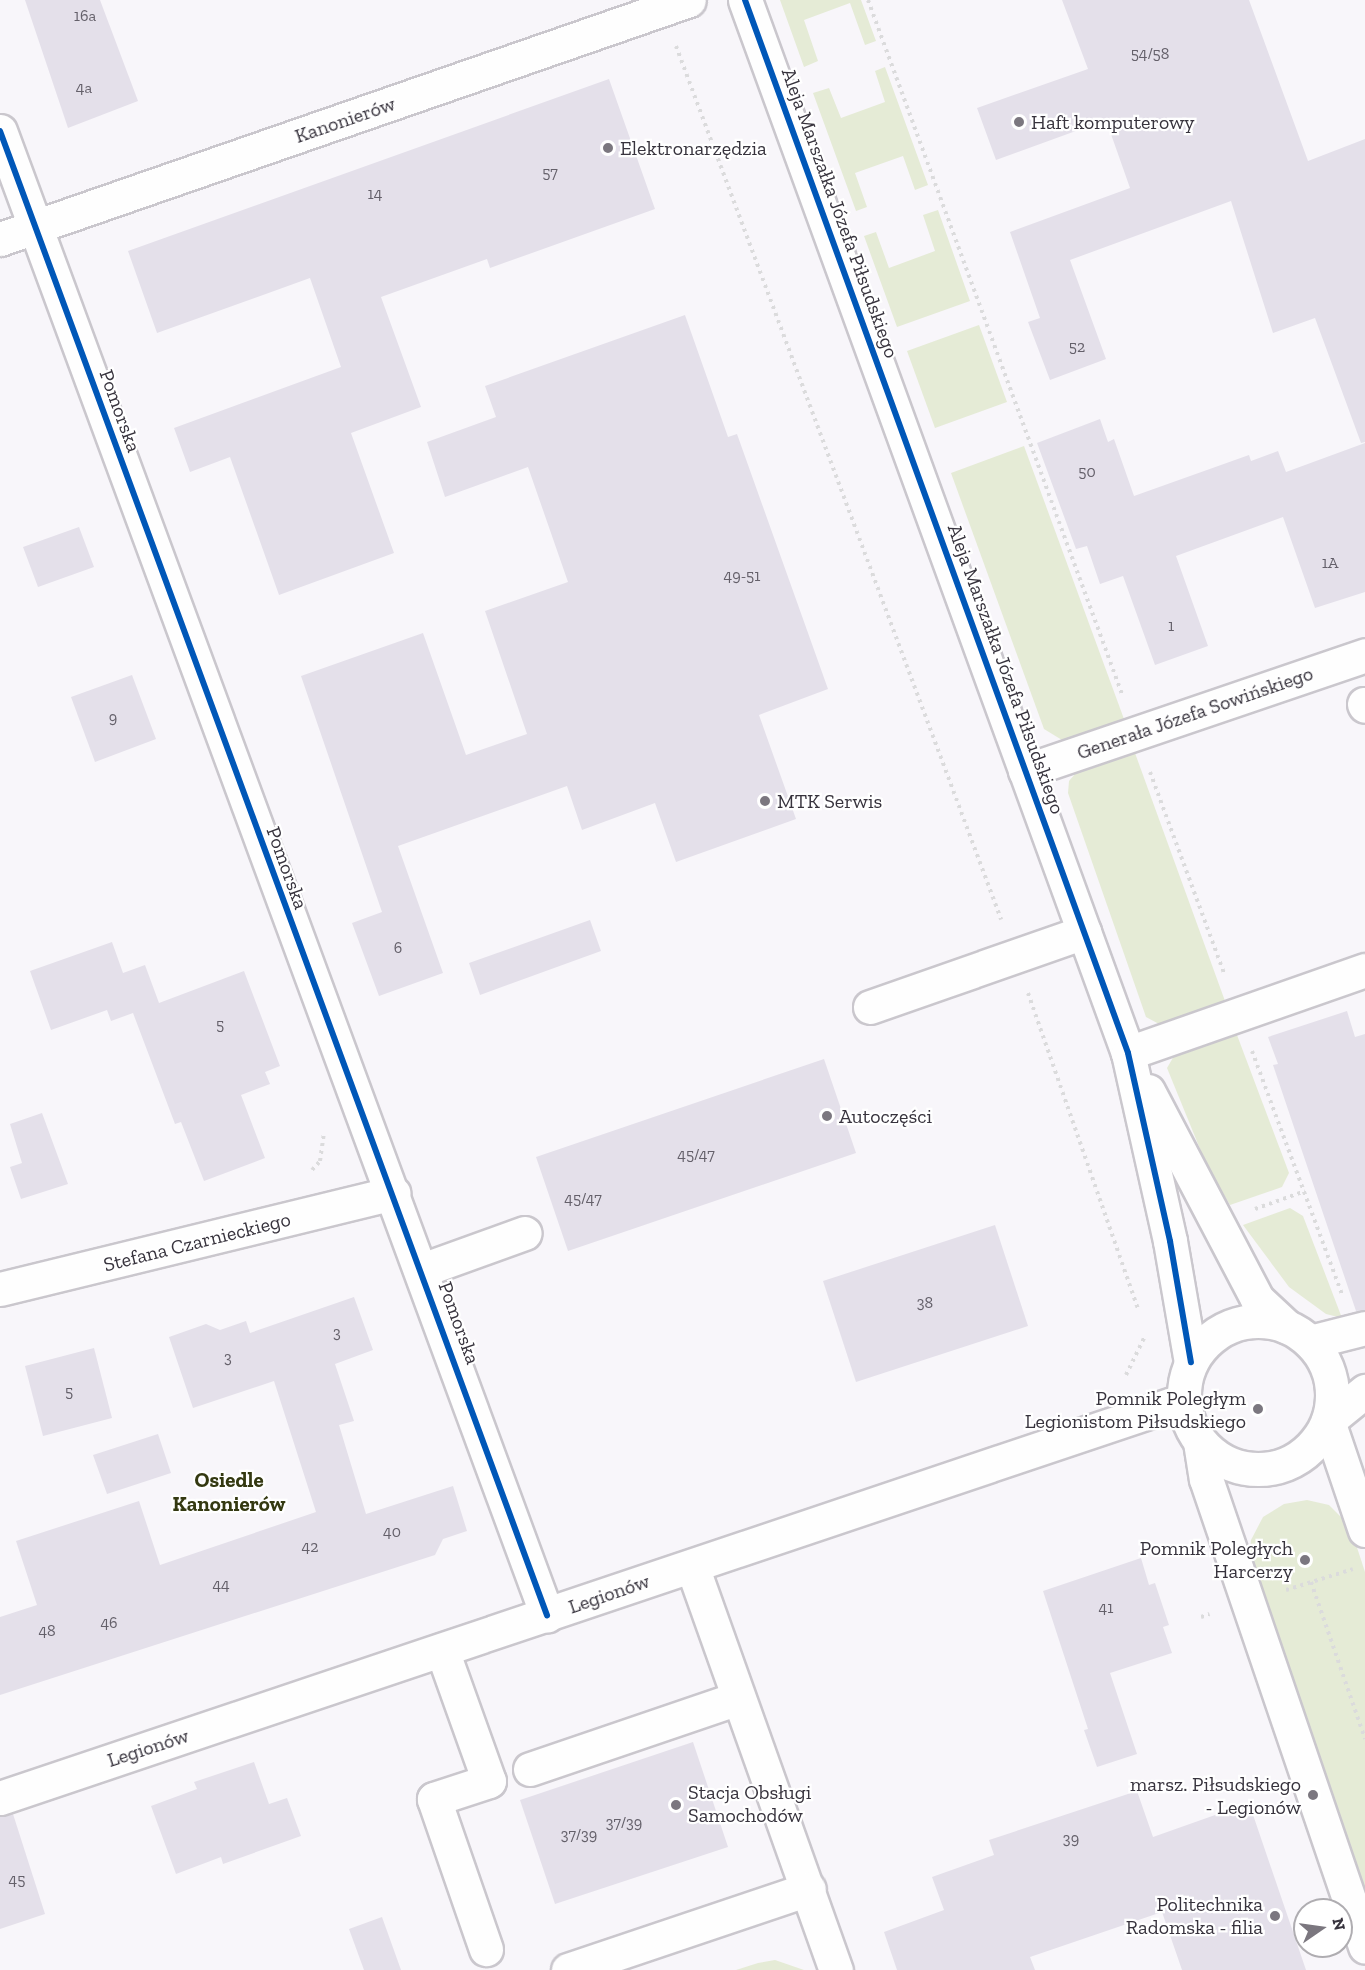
<!DOCTYPE html>
<html>
<head>
<meta charset="utf-8">
<style>
	body { margin:0 }
	#map { position:relative; width:1365px; height:1970px; overflow:hidden; background:#f8f6fa; font-family:"Zilla Slab",serif }
	div>[style] { position:absolute }
	.green>* { inset:0; background:#e5ebd6 }
	.building>* { inset:0; background:#e4e0ea }
	.path>* { height:4px; margin-top:-2px; transform-origin:0; background:repeating-linear-gradient(90deg,#dbdbdc 0 3px,transparent 0 7.5px) }
	.roads { filter:drop-shadow(2px 0 #cac7cd) drop-shadow(-2px 0 #cac7cd) drop-shadow(0 2px #cac7cd) drop-shadow(0 -2px #cac7cd) }
	.minor>* { height:33px; margin:-16.5px; padding:0 16.5px; transform-origin:16.5px; border-radius:16.5px; background:#fefefe }
	.minor>.ring { margin:-16.5px; padding:0; box-sizing:content-box; background:none; border:33px solid #fefefe; border-radius:50% }
	.cycleway>* { height:6px; margin:-3px; padding:0 3px; transform-origin:3px; border-radius:3px; background:#0057b8 }
	.dots>* { width:16px; height:16px; translate:-50% -50%; box-sizing:border-box; border:3px solid #fff; border-radius:50% }
	span { translate:-50% -50%; white-space:nowrap; text-align:center; line-height:1.15; -webkit-text-stroke:4.5px #fff; paint-order:stroke }
	.number-label { font-size:16px; color:#64606a }
	.number-label span { -webkit-text-stroke-width:0 }
	.street-label { font-size:20px; color:#37333d }
	.poi-label { font-size:20px; color:#37333d }
	.left { translate:0 -50%; text-align:left }
	.right { translate:-100% -50%; text-align:right }
	.neighbourhood-label { font-size:21px; color:#343911; font-weight:700 }
	.north { position:absolute; left:1293px; top:1898px; width:60px; height:60px; box-sizing:border-box; background:#fff; border:2px solid #afadb1; border-radius:50%; rotate:77deg; font-size:16px; font-weight:700; line-height:24px; text-align:center; color:#37333d }
	.north::after { content:''; display:block; margin:auto; width:21px; height:27px; background:#7b777f; clip-path:polygon(50% 0,100% 100%,50% 72%,0 100%) }
</style>
</head>
<body>
<div id="map">
	<div class="green">
		<i style="clip-path:polygon(780px 0,861px 0,876px 41px,865px 45px,850px 3px,804px 20px,818px 61px,804px 67px)"></i>
		<i style="clip-path:polygon(885px 67px,928px 185px,915px 190px,903px 156px,855px 173px,867px 207px,856px 211px,813px 93px,829px 88px,841px 118px,885px 102px,875px 71px)"></i>
		<i style="clip-path:polygon(938px 210px,970px 301px,897px 327px,864px 236px,876px 232px,889px 268px,935px 251px,923px 215px)"></i>
		<i style="clip-path:polygon(979px 325px,1007px 402px,935px 428px,907px 351px)"></i>
		<i style="clip-path:polygon(1024px 446px,1124px 719px,1062px 740px,1044px 729px,951px 473px)"></i>
		<i style="clip-path:polygon(1135px 753px,1225px 1001px,1159px 1024px,1146px 1017px,1068px 793px,1069px 781px,1075px 774px)"></i>
		<i style="clip-path:polygon(1237px 1035px,1289px 1173px,1282px 1187px,1230px 1205px,1207px 1166px,1167px 1068px,1174px 1056px)"></i>
		<i style="clip-path:polygon(1290px 1208px,1303px 1216px,1342px 1318px,1326px 1314px,1289px 1287px,1243px 1225px)"></i>
		<i style="clip-path:polygon(1307px 1500px,1329px 1505px,1350px 1526px,1365px 1572px,1365px 1907px,1248px 1567px,1251px 1540px,1263px 1517px,1284px 1504px)"></i>
		<i style="clip-path:polygon(775px 1960px,804px 1970px,736px 1970px,758px 1963px)"></i>
	</div>
	<div class="building">
		<i style="clip-path:polygon(25px 0,100px 0,138px 101px,68px 128px)"></i>
		<i style="clip-path:polygon(1062px 0,1249px 0,1308px 161px,1365px 139px,1365px 442px,1361px 443px,1315px 318px,1273px 333px,1231px 201px,1070px 260px,1106px 359px,1050px 380px,1028px 322px,1040px 318px,1010px 232px,1130px 188px,1106px 120px,996px 160px,977px 108px,1088px 69px)"></i>
		<i style="clip-path:polygon(609px 79px,655px 209px,490px 268px,487px 259px,381px 297px,421px 407px,351px 433px,394px 553px,279px 595px,230px 457px,190px 472px,174px 428px,341px 367px,310px 278px,157px 333px,128px 251px)"></i>
		<i style="clip-path:polygon(685px 315px,728px 437px,737px 434px,828px 689px,759px 715px,796px 819px,676px 862px,655px 803px,582px 830px,567px 786px,398px 846px,443px 973px,379px 996px,352px 923px,382px 912px,301px 676px,423px 633px,466px 755px,527px 734px,485px 611px,568px 582px,528px 467px,445px 497px,427px 442px,496px 417px,485px 386px)"></i>
		<i style="clip-path:polygon(1100px 419px,1108px 442px,1114px 439px,1134px 496px,1249px 455px,1251px 461px,1278px 451px,1286px 472px,1365px 443px,1365px 592px,1315px 608px,1283px 517px,1176px 556px,1208px 646px,1155px 665px,1123px 576px,1100px 584px,1087px 546px,1076px 549px,1037px 443px)"></i>
		<i style="clip-path:polygon(79px 527px,94px 567px,38px 587px,23px 547px)"></i>
		<i style="clip-path:polygon(132px 675px,156px 739px,95px 762px,71px 697px)"></i>
		<i style="clip-path:polygon(590px 920px,601px 951px,480px 995px,469px 963px)"></i>
		<i style="clip-path:polygon(112px 942px,123px 973px,145px 965px,159px 1003px,244px 971px,280px 1066px,265px 1072px,270px 1084px,241px 1095px,265px 1158px,204px 1181px,181px 1122px,175px 1124px,133px 1013px,111px 1021px,107px 1010px,51px 1030px,30px 971px)"></i>
		<i style="clip-path:polygon(1347px 1011px,1355px 1037px,1365px 1034px,1365px 1310px,1356px 1311px,1273px 1065px,1278px 1064px,1268px 1037px)"></i>
		<i style="clip-path:polygon(824px 1059px,856px 1153px,568px 1251px,536px 1157px)"></i>
		<i style="clip-path:polygon(42px 1113px,68px 1184px,21px 1199px,10px 1167px,22px 1163px,10px 1124px)"></i>
		<i style="clip-path:polygon(995px 1225px,1028px 1326px,856px 1382px,823px 1281px)"></i>
		<i style="clip-path:polygon(354px 1297px,373px 1350px,335px 1364px,354px 1421px,339px 1425px,366px 1514px,453px 1486px,467px 1531px,443px 1539px,435px 1555px,0 1695px,0 1617px,37px 1605px,16px 1541px,139px 1501px,160px 1565px,316px 1512px,274px 1381px,193px 1408px,169px 1337px,206px 1324px,220px 1330px,246px 1321px,250px 1333px)"></i>
		<i style="clip-path:polygon(94px 1348px,112px 1418px,43px 1436px,25px 1366px)"></i>
		<i style="clip-path:polygon(158px 1434px,171px 1473px,107px 1494px,93px 1455px)"></i>
		<i style="clip-path:polygon(1141px 1558px,1149px 1585px,1155px 1583px,1169px 1625px,1163px 1627px,1172px 1653px,1110px 1673px,1137px 1754px,1097px 1767px,1084px 1730px,1088px 1729px,1043px 1591px)"></i>
		<i style="clip-path:polygon(693px 1742px,728px 1847px,555px 1904px,520px 1800px)"></i>
		<i style="clip-path:polygon(254px 1762px,269px 1804px,287px 1798px,301px 1836px,223px 1864px,221px 1857px,176px 1874px,151px 1806px,197px 1789px,194px 1782px)"></i>
		<i style="clip-path:polygon(1137px 1791px,1153px 1837px,1249px 1803px,1306px 1970px,1182px 1970px,1162px 1912px,1030px 1957px,1035px 1970px,897px 1970px,884px 1932px,944px 1910px,932px 1877px,994px 1855px,989px 1840px)"></i>
		<i style="clip-path:polygon(13px 1814px,45px 1914px,0 1929px,0 1816px)"></i>
		<i style="clip-path:polygon(382px 1917px,401px 1970px,364px 1970px,349px 1929px)"></i>
	</div>
	<div class="path">
		<i style="left:868px;top:0;width:742px;rotate:69.9deg"></i>
		<i style="left:676px;top:46px;width:932px;rotate:69.58deg"></i>
		<i style="left:1150px;top:772px;width:217px;rotate:69.8deg"></i>
		<i style="left:1028px;top:993px;width:335px;rotate:70.8deg"></i>
		<i style="left:1252px;top:1051px;width:259px;rotate:69.7deg"></i>
		<i style="left:312px;top:1170px;width:12px;rotate:-48deg"></i>
		<i style="left:320px;top:1161px;width:28px;rotate:-82deg"></i>
		<i style="left:1255px;top:1209px;width:53px;rotate:-19.8deg"></i>
		<i style="left:1126px;top:1375px;width:43px;rotate:-64deg"></i>
		<i style="left:1311px;top:1582px;width:166px;rotate:71deg"></i>
		<i style="left:1286px;top:1590px;width:70px;rotate:-17.4deg"></i>
		<i style="left:1201px;top:1617px;width:9px;rotate:-18deg"></i>
	</div>
	<div class="roads">
		<div class="minor">
			<i style="left:745px;top:0;width:1120px;rotate:70.01deg"></i>
			<i style="left:1128px;top:1053px;width:193px;rotate:77.4deg"></i>
			<i style="left:1170px;top:1241px;width:123px;rotate:80.2deg"></i>
			<i style="left:0;top:131px;width:1582px;rotate:69.77deg"></i>
			<i style="left:0;top:239px;width:729px;rotate:-19.13deg"></i>
			<i style="left:1364px;top:704px;width:2px;rotate:63deg"></i>
			<i style="left:1025px;top:771px;width:359px;rotate:-18.8deg"></i>
			<i style="left:870px;top:1007px;width:227px;rotate:-19.3deg"></i>
			<i style="left:1128px;top:1053px;width:251px;rotate:-19.3deg"></i>
			<i style="left:1148px;top:1091px;width:235px;rotate:62.3deg"></i>
			<i style="left:1257px;top:1299px;width:40px;rotate:43deg"></i>
			<i style="left:422px;top:1270px;width:109px;rotate:-19.8deg"></i>
			<i style="left:0;top:1289px;width:405px;rotate:-13.7deg"></i>
			<i class="ring" style="left:1184px;top:1321px;width:115px;height:115px"></i>
			<i style="left:1310px;top:1342px;width:57px;rotate:-14.3deg"></i>
			<i style="left:1328px;top:1421px;width:115px;rotate:71.3deg"></i>
			<i style="left:1328px;top:1421px;width:48px;rotate:-39deg"></i>
			<i style="left:1200px;top:1442px;width:37px;rotate:81deg"></i>
			<i style="left:1206px;top:1479px;width:494px;rotate:71.2deg"></i>
			<i style="left:692px;top:1566px;width:429px;rotate:70.4deg"></i>
			<i style="left:442px;top:1650px;width:139px;rotate:70.3deg"></i>
			<i style="left:489px;top:1781px;width:58px;rotate:161.9deg"></i>
			<i style="left:434px;top:1799px;width:159px;rotate:70.9deg"></i>
			<i style="left:530px;top:1769px;width:220px;rotate:-18.8deg"></i>
			<i style="left:0;top:1798px;width:1249px;rotate:-18.58deg"></i>
			<i style="left:568px;top:1970px;width:254px;rotate:-18.6deg"></i>
		</div>
	</div>
	<div class="cycleway">
		<i style="left:745px;top:0;width:1120px;rotate:70.01deg"></i>
		<i style="left:1128px;top:1053px;width:193px;rotate:77.4deg"></i>
		<i style="left:1170px;top:1241px;width:123px;rotate:80.2deg"></i>
		<i style="left:0;top:131px;width:1582px;rotate:69.77deg"></i>
	</div>
	<div class="dots">
		<i style="left:1019px;top:122px;background:#7b777f"></i>
		<i style="left:608px;top:148px;background:#7b777f"></i>
		<i style="left:765px;top:801px;background:#7b777f"></i>
		<i style="left:827px;top:1116px;background:#7b777f"></i>
		<i style="left:1258px;top:1409px;background:#7b777f"></i>
		<i style="left:1305px;top:1560px;background:#7b777f"></i>
		<i style="left:1313px;top:1795px;background:#7b777f"></i>
		<i style="left:676px;top:1805px;background:#7b777f"></i>
		<i style="left:1275px;top:1916px;background:#7b777f"></i>
	</div>
	<div class="number-label">
		<span style="left:85px;top:16px">16a</span>
		<span style="left:1150px;top:54px">54/58</span>
		<span style="left:84px;top:88px">4a</span>
		<span style="left:550px;top:173px">57</span>
		<span style="left:375px;top:194px">14</span>
		<span style="left:1077px;top:347px">52</span>
		<span style="left:1087px;top:472px">50</span>
		<span style="left:1330px;top:563px">1A</span>
		<span style="left:742px;top:576px">49-51</span>
		<span style="left:1171px;top:626px">1</span>
		<span style="left:113px;top:718px">9</span>
		<span style="left:398px;top:948px">6</span>
		<span style="left:220px;top:1025px">5</span>
		<span style="left:696px;top:1155px">45/47</span>
		<span style="left:583px;top:1199px">45/47</span>
		<span style="left:925px;top:1303px">38</span>
		<span style="left:337px;top:1333px">3</span>
		<span style="left:228px;top:1358px">3</span>
		<span style="left:69px;top:1392px">5</span>
		<span style="left:392px;top:1532px">40</span>
		<span style="left:310px;top:1547px">42</span>
		<span style="left:221px;top:1585px">44</span>
		<span style="left:1106px;top:1608px">41</span>
		<span style="left:109px;top:1623px">46</span>
		<span style="left:47px;top:1631px">48</span>
		<span style="left:624px;top:1823px">37/39</span>
		<span style="left:579px;top:1835px">37/39</span>
		<span style="left:1071px;top:1839px">39</span>
		<span style="left:17px;top:1880px">45</span>
	</div>
	<div class="street-label">
		<span style="left:345px;top:120px;rotate:-19deg">Kanonierów</span>
		<span style="left:840px;top:213px;rotate:70deg">Aleja Marszałka Józefa Piłsudskiego</span>
		<span style="left:120px;top:411px;rotate:70deg">Pomorska</span>
		<span style="left:1006px;top:669px;rotate:70deg">Aleja Marszałka Józefa Piłsudskiego</span>
		<span style="left:1195px;top:713px;rotate:-19deg">Generała Józefa Sowińskiego</span>
		<span style="left:287px;top:868px;rotate:70deg">Pomorska</span>
		<span style="left:197px;top:1242px;rotate:-14deg">Stefana Czarnieckiego</span>
		<span style="left:459px;top:1323px;rotate:70deg">Pomorska</span>
		<span style="left:609px;top:1594px;rotate:-19deg">Legionów</span>
		<span style="left:148px;top:1748px;rotate:-18deg">Legionów</span>
	</div>
	<div class="poi-label">
		<span class="left" style="left:1031px;top:122px">Haft komputerowy</span>
		<span class="left" style="left:620px;top:148px">Elektronarzędzia</span>
		<span class="left" style="left:777px;top:801px">MTK Serwis</span>
		<span class="left" style="left:839px;top:1116px">Autoczęści</span>
		<span class="right" style="left:1246px;top:1410px">Pomnik Poległym<br>Legionistom Piłsudskiego</span>
		<span class="right" style="left:1293px;top:1560px">Pomnik Poległych<br>Harcerzy</span>
		<span class="right" style="left:1301px;top:1796px">marsz. Piłsudskiego<br>- Legionów</span>
		<span class="left" style="left:688px;top:1804px">Stacja Obsługi<br>Samochodów</span>
		<span class="right" style="left:1263px;top:1916px">Politechnika<br>Radomska - filia</span>
	</div>
	<div class="neighbourhood-label">
		<span style="left:229px;top:1492px">Osiedle<br>Kanonierów</span>
	</div>
	<div class="north">N</div>
</div>
</body>
</html>
